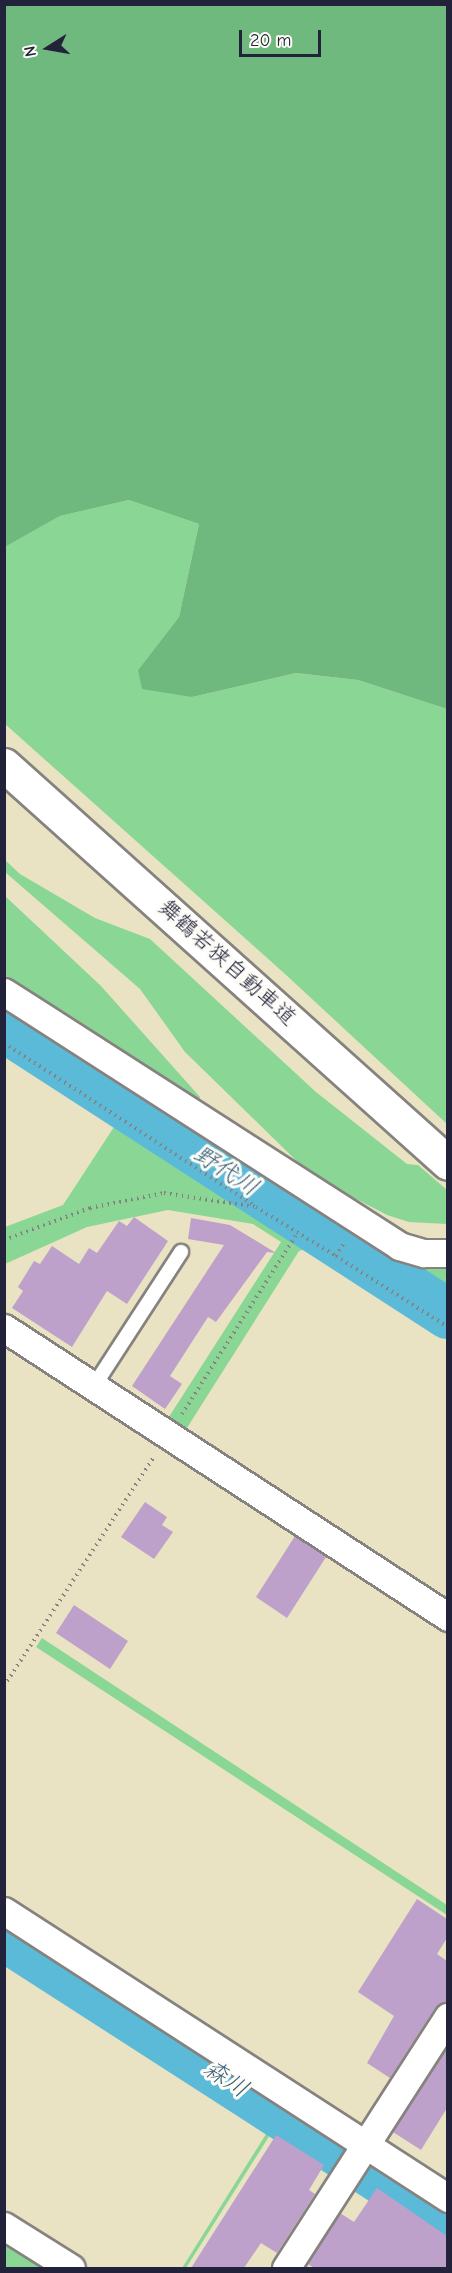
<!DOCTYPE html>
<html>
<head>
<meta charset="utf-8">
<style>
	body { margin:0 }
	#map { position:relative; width:452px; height:2273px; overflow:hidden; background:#e9e3c3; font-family:"Comic Neue","Klee One",sans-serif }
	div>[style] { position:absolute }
	.green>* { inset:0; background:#8ad795 }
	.forest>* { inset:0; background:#6fb87e }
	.river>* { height:50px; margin:-25px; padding:0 25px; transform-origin:25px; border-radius:25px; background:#5abad8 }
	.building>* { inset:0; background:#bda1ca }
	.path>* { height:4px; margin-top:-2px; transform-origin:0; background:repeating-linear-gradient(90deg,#86827f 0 1.5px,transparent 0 6px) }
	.roads { filter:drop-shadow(2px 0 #86827f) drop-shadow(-2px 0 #86827f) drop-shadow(0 2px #86827f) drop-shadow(0 -2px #86827f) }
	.service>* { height:14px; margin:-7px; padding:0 7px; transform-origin:7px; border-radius:7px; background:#fff }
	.minor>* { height:27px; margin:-13.5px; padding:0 13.5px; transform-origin:13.5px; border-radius:13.5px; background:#fff }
	.motorway>* { height:33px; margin:-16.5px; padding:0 16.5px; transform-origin:16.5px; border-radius:16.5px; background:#fff }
	span { translate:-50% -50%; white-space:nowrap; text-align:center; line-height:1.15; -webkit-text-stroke:6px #fdfcf7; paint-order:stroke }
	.street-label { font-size:22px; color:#22223b }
	.water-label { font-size:24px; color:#385f7a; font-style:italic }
	.frame { position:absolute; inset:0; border:6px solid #22223b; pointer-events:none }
	.north { position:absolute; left:18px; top:18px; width:60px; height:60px; -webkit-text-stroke:4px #fdfcf7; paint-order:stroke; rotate:259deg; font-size:16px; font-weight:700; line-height:24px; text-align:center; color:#22223b }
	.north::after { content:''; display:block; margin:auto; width:21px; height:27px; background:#22223b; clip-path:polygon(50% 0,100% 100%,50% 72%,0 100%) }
	.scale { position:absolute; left:239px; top:30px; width:82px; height:27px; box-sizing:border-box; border:3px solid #22223b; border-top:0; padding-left:8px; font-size:18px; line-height:21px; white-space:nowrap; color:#22223b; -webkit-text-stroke:4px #fdfcf7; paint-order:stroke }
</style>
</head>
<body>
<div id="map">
	<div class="green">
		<i style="clip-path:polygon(129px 500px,199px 524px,179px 617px,138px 670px,192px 697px,296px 673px,358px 680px,447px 709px,447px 1124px,285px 974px,5px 724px,5px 547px,60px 516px)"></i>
		<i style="clip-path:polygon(5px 860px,20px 874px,95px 918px,150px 939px,316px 1092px,407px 1164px,418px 1165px,447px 1190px,447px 1224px,409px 1222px,387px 1215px,312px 1176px,185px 1052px,140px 989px,5px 872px)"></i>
		<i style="clip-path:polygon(4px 895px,101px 986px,200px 1097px,197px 1104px,5px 980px)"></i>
		<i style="clip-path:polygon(4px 1005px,339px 1222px,343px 1230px,339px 1237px,5px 1020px)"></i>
		<i style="clip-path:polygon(5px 1034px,447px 1319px,447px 1338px,310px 1248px,299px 1251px,185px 1431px,167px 1420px,281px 1242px,253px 1224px,168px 1210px,87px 1227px,5px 1264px,5px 1227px,63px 1205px,114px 1127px,5px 1053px)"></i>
		<i style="clip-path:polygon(361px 1237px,409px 1264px,447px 1267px,447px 1306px,356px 1246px)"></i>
		<i style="clip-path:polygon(42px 1638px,447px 1905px,447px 1915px,36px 1647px)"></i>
		<i style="clip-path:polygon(4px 1941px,280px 2119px,186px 2268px,182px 2268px,273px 2123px,5px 1947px)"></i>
		<i style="clip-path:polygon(4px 2237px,45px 2264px,42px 2268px,5px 2268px)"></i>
	</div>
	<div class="forest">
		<i style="clip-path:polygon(5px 4px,447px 5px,447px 709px,358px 680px,296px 673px,192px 697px,142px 689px,138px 670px,179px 617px,199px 524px,129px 500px,60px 516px,5px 547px)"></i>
	</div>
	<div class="river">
		<i style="left:4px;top:1027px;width:529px;rotate:32.88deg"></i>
		<i style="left:4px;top:1936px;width:528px;rotate:32.79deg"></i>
	</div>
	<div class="building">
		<i style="clip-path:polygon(134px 1217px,168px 1241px,127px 1304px,107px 1291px,72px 1347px,12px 1308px,23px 1291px,18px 1287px,34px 1261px,40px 1264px,52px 1246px,79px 1264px,89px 1248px,97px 1253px,119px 1221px,127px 1226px)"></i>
		<i style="clip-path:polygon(191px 1218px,230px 1225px,276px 1253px,267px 1252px,216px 1322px,208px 1317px,170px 1376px,182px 1384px,165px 1409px,132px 1386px,224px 1245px,188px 1239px)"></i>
		<i style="clip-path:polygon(145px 1502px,167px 1517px,162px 1525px,173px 1532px,154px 1559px,121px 1537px)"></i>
		<i style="clip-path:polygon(295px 1536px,326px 1557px,287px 1618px,256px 1597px)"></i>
		<i style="clip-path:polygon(74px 1605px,128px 1641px,110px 1669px,56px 1633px)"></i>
		<i style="clip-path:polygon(417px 1899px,447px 1919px,447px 1938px,437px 1954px,447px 1961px,447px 2001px,435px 2008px,390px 2078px,367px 2063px,394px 2016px,358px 1992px)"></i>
		<i style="clip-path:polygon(447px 2047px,447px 2108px,421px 2150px,393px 2132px)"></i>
		<i style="clip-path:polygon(276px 2135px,324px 2165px,309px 2190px,315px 2194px,277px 2253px,261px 2243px,244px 2268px,191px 2268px)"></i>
		<i style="clip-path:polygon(377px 2188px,447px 2236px,447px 2268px,314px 2268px,308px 2264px,340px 2213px,354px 2222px)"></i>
	</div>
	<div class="path">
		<i style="left:4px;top:1043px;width:297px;rotate:33deg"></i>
		<i style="left:4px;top:1240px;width:92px;rotate:-20.4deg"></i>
		<i style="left:90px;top:1208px;width:76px;rotate:-11.5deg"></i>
		<i style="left:164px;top:1193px;width:93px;rotate:8.7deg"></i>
		<i style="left:256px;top:1207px;width:94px;rotate:31.5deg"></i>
		<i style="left:336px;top:1256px;width:17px;rotate:-59deg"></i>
		<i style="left:336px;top:1256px;width:133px;rotate:32.4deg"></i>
		<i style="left:182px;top:1414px;width:216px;rotate:-57.5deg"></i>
		<i style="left:4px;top:1686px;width:272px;rotate:-56.8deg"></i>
	</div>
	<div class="roads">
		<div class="service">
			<i style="left:94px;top:1386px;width:160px;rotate:-57deg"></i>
		</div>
		<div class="minor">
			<i style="left:4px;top:992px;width:470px;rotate:32.7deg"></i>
			<i style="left:399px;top:1246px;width:26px;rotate:16deg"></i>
			<i style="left:424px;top:1253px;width:24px"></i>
			<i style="left:4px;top:1328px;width:530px;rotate:33.06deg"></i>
			<i style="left:4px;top:1911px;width:529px;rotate:32.88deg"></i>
			<i style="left:4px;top:2226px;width:79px;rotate:32.1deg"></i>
			<i style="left:286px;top:2268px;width:299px;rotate:-57.2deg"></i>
		</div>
		<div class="motorway">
			<i style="left:4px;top:765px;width:596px;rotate:41.87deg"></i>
		</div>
	</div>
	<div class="street-label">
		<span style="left:227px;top:963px;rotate:42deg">舞鶴若狭自動車道</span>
	</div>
	<div class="water-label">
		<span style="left:226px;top:1171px;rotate:33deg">野代川</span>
		<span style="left:226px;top:2079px;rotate:33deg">森川</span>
	</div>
	<div class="frame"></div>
	<div class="north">N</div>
	<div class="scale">20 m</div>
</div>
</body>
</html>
